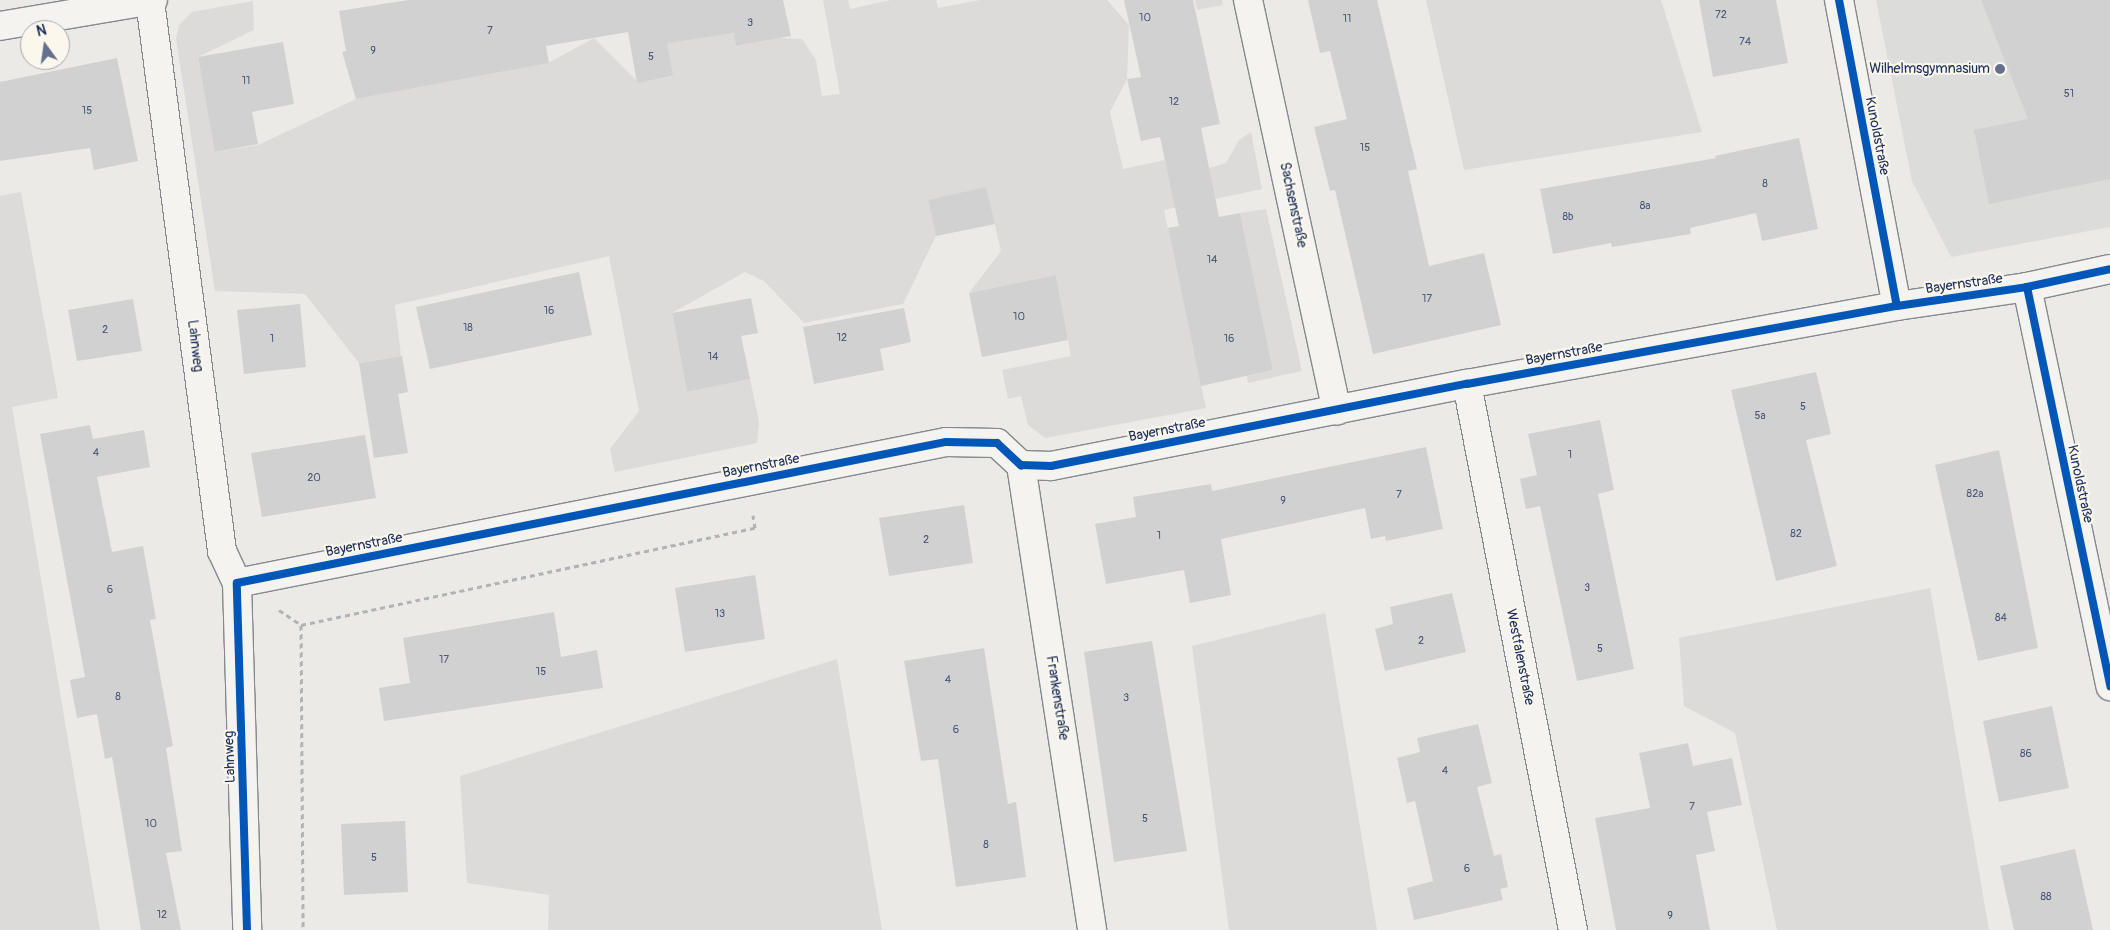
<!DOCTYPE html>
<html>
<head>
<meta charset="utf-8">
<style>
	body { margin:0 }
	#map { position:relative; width:2110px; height:930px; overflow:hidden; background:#eceae6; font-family:Pangolin,sans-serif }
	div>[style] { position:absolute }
	.built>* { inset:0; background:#dcdcda }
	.green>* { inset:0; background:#dcdbd9 }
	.building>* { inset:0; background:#d2d1d1 }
	.path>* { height:3px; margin-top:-1.5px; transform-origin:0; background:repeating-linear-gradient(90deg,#b1b3b6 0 5px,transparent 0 9px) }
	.roads { filter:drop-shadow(1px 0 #85888f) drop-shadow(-1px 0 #85888f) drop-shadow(0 1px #85888f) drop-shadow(0 -1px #85888f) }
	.street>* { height:28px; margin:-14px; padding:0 14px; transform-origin:14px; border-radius:14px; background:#f4f3ef }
	.cycleway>* { height:8px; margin:-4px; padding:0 4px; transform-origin:4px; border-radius:4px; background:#0057b8 }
	.dots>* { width:14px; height:14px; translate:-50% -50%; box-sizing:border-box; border:2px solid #fbf7ec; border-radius:50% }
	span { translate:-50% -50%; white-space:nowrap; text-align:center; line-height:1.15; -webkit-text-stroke:4px #fbf7ec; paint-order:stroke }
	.number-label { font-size:11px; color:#49587b }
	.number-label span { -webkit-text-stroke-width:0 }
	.poi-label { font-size:14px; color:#1b2f5e }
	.right { translate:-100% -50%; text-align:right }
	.street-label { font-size:14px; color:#1b2f5e }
	.north { position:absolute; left:20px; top:20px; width:50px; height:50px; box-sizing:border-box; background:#fbf7ec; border:1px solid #a1a7b3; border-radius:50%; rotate:346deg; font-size:14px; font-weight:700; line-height:20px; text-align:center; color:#1b2f5e }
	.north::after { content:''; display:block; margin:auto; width:18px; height:22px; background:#64708e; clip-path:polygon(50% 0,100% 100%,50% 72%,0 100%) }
</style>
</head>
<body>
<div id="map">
	<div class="built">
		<i style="clip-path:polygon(1876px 0,2110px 0,2110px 227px,1951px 257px,1912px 181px)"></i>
	</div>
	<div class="green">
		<i style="clip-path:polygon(823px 0,848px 0,850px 9px,891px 0,936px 0,938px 8px,980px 0,1107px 0,1129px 25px,1127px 79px,1110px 112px,1123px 169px,1165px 160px,1169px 177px,1209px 168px,1226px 163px,1239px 140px,1251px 132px,1262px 189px,1164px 210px,1206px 408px,1045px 438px,1028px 425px,1021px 396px,1008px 399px,1002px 370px,1071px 356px,1056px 275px,969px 293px,1001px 251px,986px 188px,928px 200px,936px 236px,903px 304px,804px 323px,764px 281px,745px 272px,672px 313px,687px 392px,750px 379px,759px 421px,757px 443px,615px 472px,610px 449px,639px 411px,609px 256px,395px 305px,401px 356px,359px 363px,305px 294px,215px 291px,176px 39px,179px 25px,192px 12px,253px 1px,254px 30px,198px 57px,216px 152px,258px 145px,356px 99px,548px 63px,594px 38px,638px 82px,672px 77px,663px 24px,720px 35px,734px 33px,737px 46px,780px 38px,802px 39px,816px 60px,822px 96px,840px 94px)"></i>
		<i style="clip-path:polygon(1195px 0,1222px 0,1223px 5px,1197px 10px)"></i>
		<i style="clip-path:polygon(1426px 0,1661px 0,1702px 132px,1464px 170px)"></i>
		<i style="clip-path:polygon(21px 192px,58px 398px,12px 407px,100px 930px,0 930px,0 196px)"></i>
		<i style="clip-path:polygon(1266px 209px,1302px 371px,1248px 383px,1247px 376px,1273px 370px,1240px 213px)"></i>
		<i style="clip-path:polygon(1930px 588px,1989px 930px,1777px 930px,1735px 733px,1684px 706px,1679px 638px)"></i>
		<i style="clip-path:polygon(1325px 613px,1377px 930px,1229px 930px,1192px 646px)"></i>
		<i style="clip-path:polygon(837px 659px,882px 930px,548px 930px,549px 895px,467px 883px,460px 776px)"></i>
	</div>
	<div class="building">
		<i style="clip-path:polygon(408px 0,783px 0,791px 36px,736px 46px,734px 33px,667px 43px,673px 76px,637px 83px,628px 32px,546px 46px,549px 63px,356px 99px,342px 52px,346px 51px,339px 11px)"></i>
		<i style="clip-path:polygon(1124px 0,1193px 0,1220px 124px,1201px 128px,1219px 217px,1240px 213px,1273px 370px,1201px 386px,1168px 228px,1179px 226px,1160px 137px,1141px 141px,1127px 79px,1141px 77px)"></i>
		<i style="clip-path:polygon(1308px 0,1377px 0,1417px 169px,1408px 171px,1429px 266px,1484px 253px,1501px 325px,1373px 354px,1335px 190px,1330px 191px,1314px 127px,1347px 119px,1330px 51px,1320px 53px)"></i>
		<i style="clip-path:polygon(1699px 0,1776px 0,1788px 63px,1713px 77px)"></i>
		<i style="clip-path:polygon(1981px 0,2110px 0,2110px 179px,1989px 204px,1974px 130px,2028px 119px)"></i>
		<i style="clip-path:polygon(283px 42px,294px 104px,252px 112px,258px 144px,215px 152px,198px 57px)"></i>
		<i style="clip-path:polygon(117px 58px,138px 161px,94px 170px,90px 148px,0 161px,0 82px)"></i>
		<i style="clip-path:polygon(1799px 138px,1818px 229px,1762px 241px,1756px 213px,1690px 228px,1691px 234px,1612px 247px,1611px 243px,1553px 254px,1540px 189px,1716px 158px,1715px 156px)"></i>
		<i style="clip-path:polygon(986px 187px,995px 224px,936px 236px,928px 200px)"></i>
		<i style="clip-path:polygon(579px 272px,592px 335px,430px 369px,416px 307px)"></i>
		<i style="clip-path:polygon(1056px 275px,1068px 340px,982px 357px,969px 293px)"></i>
		<i style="clip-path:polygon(751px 298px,758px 333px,741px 336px,750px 379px,687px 392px,672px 313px)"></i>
		<i style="clip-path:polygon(133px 299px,142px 351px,77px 361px,68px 310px)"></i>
		<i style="clip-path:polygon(300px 304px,306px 367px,244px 374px,237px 310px)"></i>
		<i style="clip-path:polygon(904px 308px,911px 342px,880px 349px,884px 370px,814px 384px,803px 327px)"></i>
		<i style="clip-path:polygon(402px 356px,408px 392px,398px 394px,408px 453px,374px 458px,359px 363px)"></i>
		<i style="clip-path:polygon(1816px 372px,1831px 434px,1806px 440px,1837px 566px,1776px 581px,1731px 390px)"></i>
		<i style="clip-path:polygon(1600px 420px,1614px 490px,1598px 494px,1634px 669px,1577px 681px,1540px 506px,1526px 509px,1520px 479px,1537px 475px,1528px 434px)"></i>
		<i style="clip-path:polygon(90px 425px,93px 439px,144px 430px,150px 467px,97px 477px,112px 552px,143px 546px,156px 619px,150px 620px,173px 746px,166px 748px,182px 851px,166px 853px,181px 930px,141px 930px,112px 757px,105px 759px,97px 714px,77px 718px,70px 680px,85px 677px,40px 434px)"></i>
		<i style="clip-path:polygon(365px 435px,376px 498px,262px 517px,251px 453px)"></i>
		<i style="clip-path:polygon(1426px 447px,1443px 529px,1386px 541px,1385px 536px,1371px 539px,1365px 508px,1221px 539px,1231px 595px,1190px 603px,1184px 570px,1106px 584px,1095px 524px,1136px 517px,1133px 497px,1211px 484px,1212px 491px)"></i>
		<i style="clip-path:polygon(1999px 450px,2038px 648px,1978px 661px,1935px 465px)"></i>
		<i style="clip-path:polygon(964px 505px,973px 563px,889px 576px,879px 518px)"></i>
		<i style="clip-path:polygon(755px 575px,765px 639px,685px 652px,675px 588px)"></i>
		<i style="clip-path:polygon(1452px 593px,1466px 652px,1385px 671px,1375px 629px,1393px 624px,1390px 607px)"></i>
		<i style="clip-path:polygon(554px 612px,561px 657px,597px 650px,603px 688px,384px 721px,379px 688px,410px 683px,403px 638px)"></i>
		<i style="clip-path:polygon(1152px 641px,1187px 851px,1114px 862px,1084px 652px)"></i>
		<i style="clip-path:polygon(984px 648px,1008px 804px,1016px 802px,1026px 877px,956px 887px,938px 759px,921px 761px,904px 661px)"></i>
		<i style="clip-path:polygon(2052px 706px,2069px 788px,1999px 802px,1983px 721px)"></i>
		<i style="clip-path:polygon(1478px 724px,1492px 783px,1477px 787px,1494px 856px,1501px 854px,1508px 887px,1500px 889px,1503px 900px,1414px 920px,1407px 888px,1433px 881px,1415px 801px,1407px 803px,1397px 758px,1420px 752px,1417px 738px)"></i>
		<i style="clip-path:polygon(1688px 743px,1693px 766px,1732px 758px,1742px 805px,1707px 812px,1715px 851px,1696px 855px,1710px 930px,1616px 930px,1595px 818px,1650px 808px,1639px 753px)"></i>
		<i style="clip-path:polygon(405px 821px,408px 892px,344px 895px,341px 824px)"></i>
		<i style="clip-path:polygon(2075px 849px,2093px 930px,2014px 930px,2000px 866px)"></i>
	</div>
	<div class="path">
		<i style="left:279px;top:610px;width:27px;rotate:34deg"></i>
		<i style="left:301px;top:625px;width:305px;rotate:89.6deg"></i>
		<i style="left:301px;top:625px;width:464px;rotate:-12.1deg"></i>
		<i style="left:755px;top:528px;width:13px;rotate:-99deg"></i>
	</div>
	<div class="roads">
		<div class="street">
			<i style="left:1248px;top:0;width:420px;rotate:77.8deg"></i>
			<i style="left:1839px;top:0;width:311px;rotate:79.3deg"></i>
			<i style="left:150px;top:1px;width:555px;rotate:82.54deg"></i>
			<i style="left:222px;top:551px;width:35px;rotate:65deg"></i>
			<i style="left:237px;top:583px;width:347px;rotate:88.3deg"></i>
			<i style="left:0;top:26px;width:155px;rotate:-9.6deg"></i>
			<i style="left:2027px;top:287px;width:408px;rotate:78.2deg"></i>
			<i style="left:1467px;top:384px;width:556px;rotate:79.01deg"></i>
			<i style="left:1021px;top:465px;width:470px;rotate:81.3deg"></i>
			<i style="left:237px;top:583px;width:723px;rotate:-11.25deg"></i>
			<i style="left:946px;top:442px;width:51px;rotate:1.1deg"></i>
			<i style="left:997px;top:443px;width:33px;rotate:43deg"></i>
			<i style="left:1021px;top:465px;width:30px;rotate:2deg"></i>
			<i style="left:1051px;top:466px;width:424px;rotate:-11.2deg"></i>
			<i style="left:1467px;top:384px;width:437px;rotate:-10.3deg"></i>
			<i style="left:1897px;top:306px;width:131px;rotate:-8.3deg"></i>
			<i style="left:2027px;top:287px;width:85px;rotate:-12.2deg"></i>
		</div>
	</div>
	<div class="cycleway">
		<i style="left:1839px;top:0;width:311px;rotate:79.3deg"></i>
		<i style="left:2027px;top:287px;width:408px;rotate:78.2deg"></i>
		<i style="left:247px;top:930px;width:347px;rotate:-91.7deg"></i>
		<i style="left:237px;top:583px;width:723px;rotate:-11.25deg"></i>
		<i style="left:946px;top:442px;width:51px;rotate:1.1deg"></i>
		<i style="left:997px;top:443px;width:33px;rotate:43deg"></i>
		<i style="left:1021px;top:465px;width:30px;rotate:2deg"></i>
		<i style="left:1051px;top:466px;width:424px;rotate:-11.2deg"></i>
		<i style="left:1467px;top:384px;width:437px;rotate:-10.3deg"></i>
		<i style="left:1897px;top:306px;width:131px;rotate:-8.3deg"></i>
		<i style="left:2027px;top:287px;width:85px;rotate:-12.2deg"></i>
	</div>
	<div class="dots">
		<i style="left:2000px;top:69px;background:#64708e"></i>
	</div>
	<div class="number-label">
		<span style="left:1721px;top:15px">72</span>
		<span style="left:1145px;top:18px">10</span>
		<span style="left:1347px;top:19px">11</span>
		<span style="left:750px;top:23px">3</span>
		<span style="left:490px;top:31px">7</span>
		<span style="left:1745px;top:42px">74</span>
		<span style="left:373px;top:51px">9</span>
		<span style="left:651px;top:57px">5</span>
		<span style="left:246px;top:81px">11</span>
		<span style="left:2069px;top:94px">51</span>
		<span style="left:1174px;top:102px">12</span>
		<span style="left:87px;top:111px">15</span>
		<span style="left:1365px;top:148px">15</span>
		<span style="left:1765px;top:184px">8</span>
		<span style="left:1645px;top:206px">8a</span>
		<span style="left:1568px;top:217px">8b</span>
		<span style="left:1212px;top:260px">14</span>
		<span style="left:1427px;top:299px">17</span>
		<span style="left:549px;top:311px">16</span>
		<span style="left:1019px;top:317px">10</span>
		<span style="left:468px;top:328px">18</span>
		<span style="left:105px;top:330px">2</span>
		<span style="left:842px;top:338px">12</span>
		<span style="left:272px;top:339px">1</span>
		<span style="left:1229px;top:339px">16</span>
		<span style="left:713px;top:357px">14</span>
		<span style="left:1803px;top:407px">5</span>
		<span style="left:1760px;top:416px">5a</span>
		<span style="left:96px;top:453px">4</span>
		<span style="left:1570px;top:455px">1</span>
		<span style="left:314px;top:478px">20</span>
		<span style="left:1975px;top:494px">82a</span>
		<span style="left:1399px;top:495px">7</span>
		<span style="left:1283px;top:501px">9</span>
		<span style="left:1796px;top:534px">82</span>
		<span style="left:1159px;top:536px">1</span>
		<span style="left:926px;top:540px">2</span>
		<span style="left:1587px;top:588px">3</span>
		<span style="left:110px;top:590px">6</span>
		<span style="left:720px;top:614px">13</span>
		<span style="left:2001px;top:618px">84</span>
		<span style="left:1421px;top:641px">2</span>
		<span style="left:1600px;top:649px">5</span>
		<span style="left:444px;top:660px">17</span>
		<span style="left:541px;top:672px">15</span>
		<span style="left:948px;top:680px">4</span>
		<span style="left:118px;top:697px">8</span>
		<span style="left:1126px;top:698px">3</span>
		<span style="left:956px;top:730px">6</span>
		<span style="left:2026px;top:754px">86</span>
		<span style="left:1445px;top:771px">4</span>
		<span style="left:1692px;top:807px">7</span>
		<span style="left:1145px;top:819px">5</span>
		<span style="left:151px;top:824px">10</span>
		<span style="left:986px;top:845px">8</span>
		<span style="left:374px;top:858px">5</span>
		<span style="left:1467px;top:869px">6</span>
		<span style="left:2046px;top:897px">88</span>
		<span style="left:162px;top:915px">12</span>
		<span style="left:1670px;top:916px">9</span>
	</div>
	<div class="poi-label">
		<span class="right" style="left:1990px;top:69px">Wilhelmsgymnasium</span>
	</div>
	<div class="street-label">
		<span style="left:1877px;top:136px;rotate:79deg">Kunoldstraße</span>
		<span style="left:1293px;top:205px;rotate:78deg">Sachsenstraße</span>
		<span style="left:1964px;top:284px;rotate:-8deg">Bayernstraße</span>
		<span style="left:195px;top:346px;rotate:83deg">Lahnweg</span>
		<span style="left:1564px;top:354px;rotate:-10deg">Bayernstraße</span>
		<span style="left:1167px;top:430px;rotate:-11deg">Bayernstraße</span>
		<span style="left:761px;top:466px;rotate:-11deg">Bayernstraße</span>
		<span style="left:2080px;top:484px;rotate:78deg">Kunoldstraße</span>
		<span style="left:364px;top:545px;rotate:-11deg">Bayernstraße</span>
		<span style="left:1520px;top:657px;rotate:79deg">Westfalenstraße</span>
		<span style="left:1057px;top:698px;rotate:81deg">Frankenstraße</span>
		<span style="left:230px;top:757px;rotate:-92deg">Lahnweg</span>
	</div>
	<div class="north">N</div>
</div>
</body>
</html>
